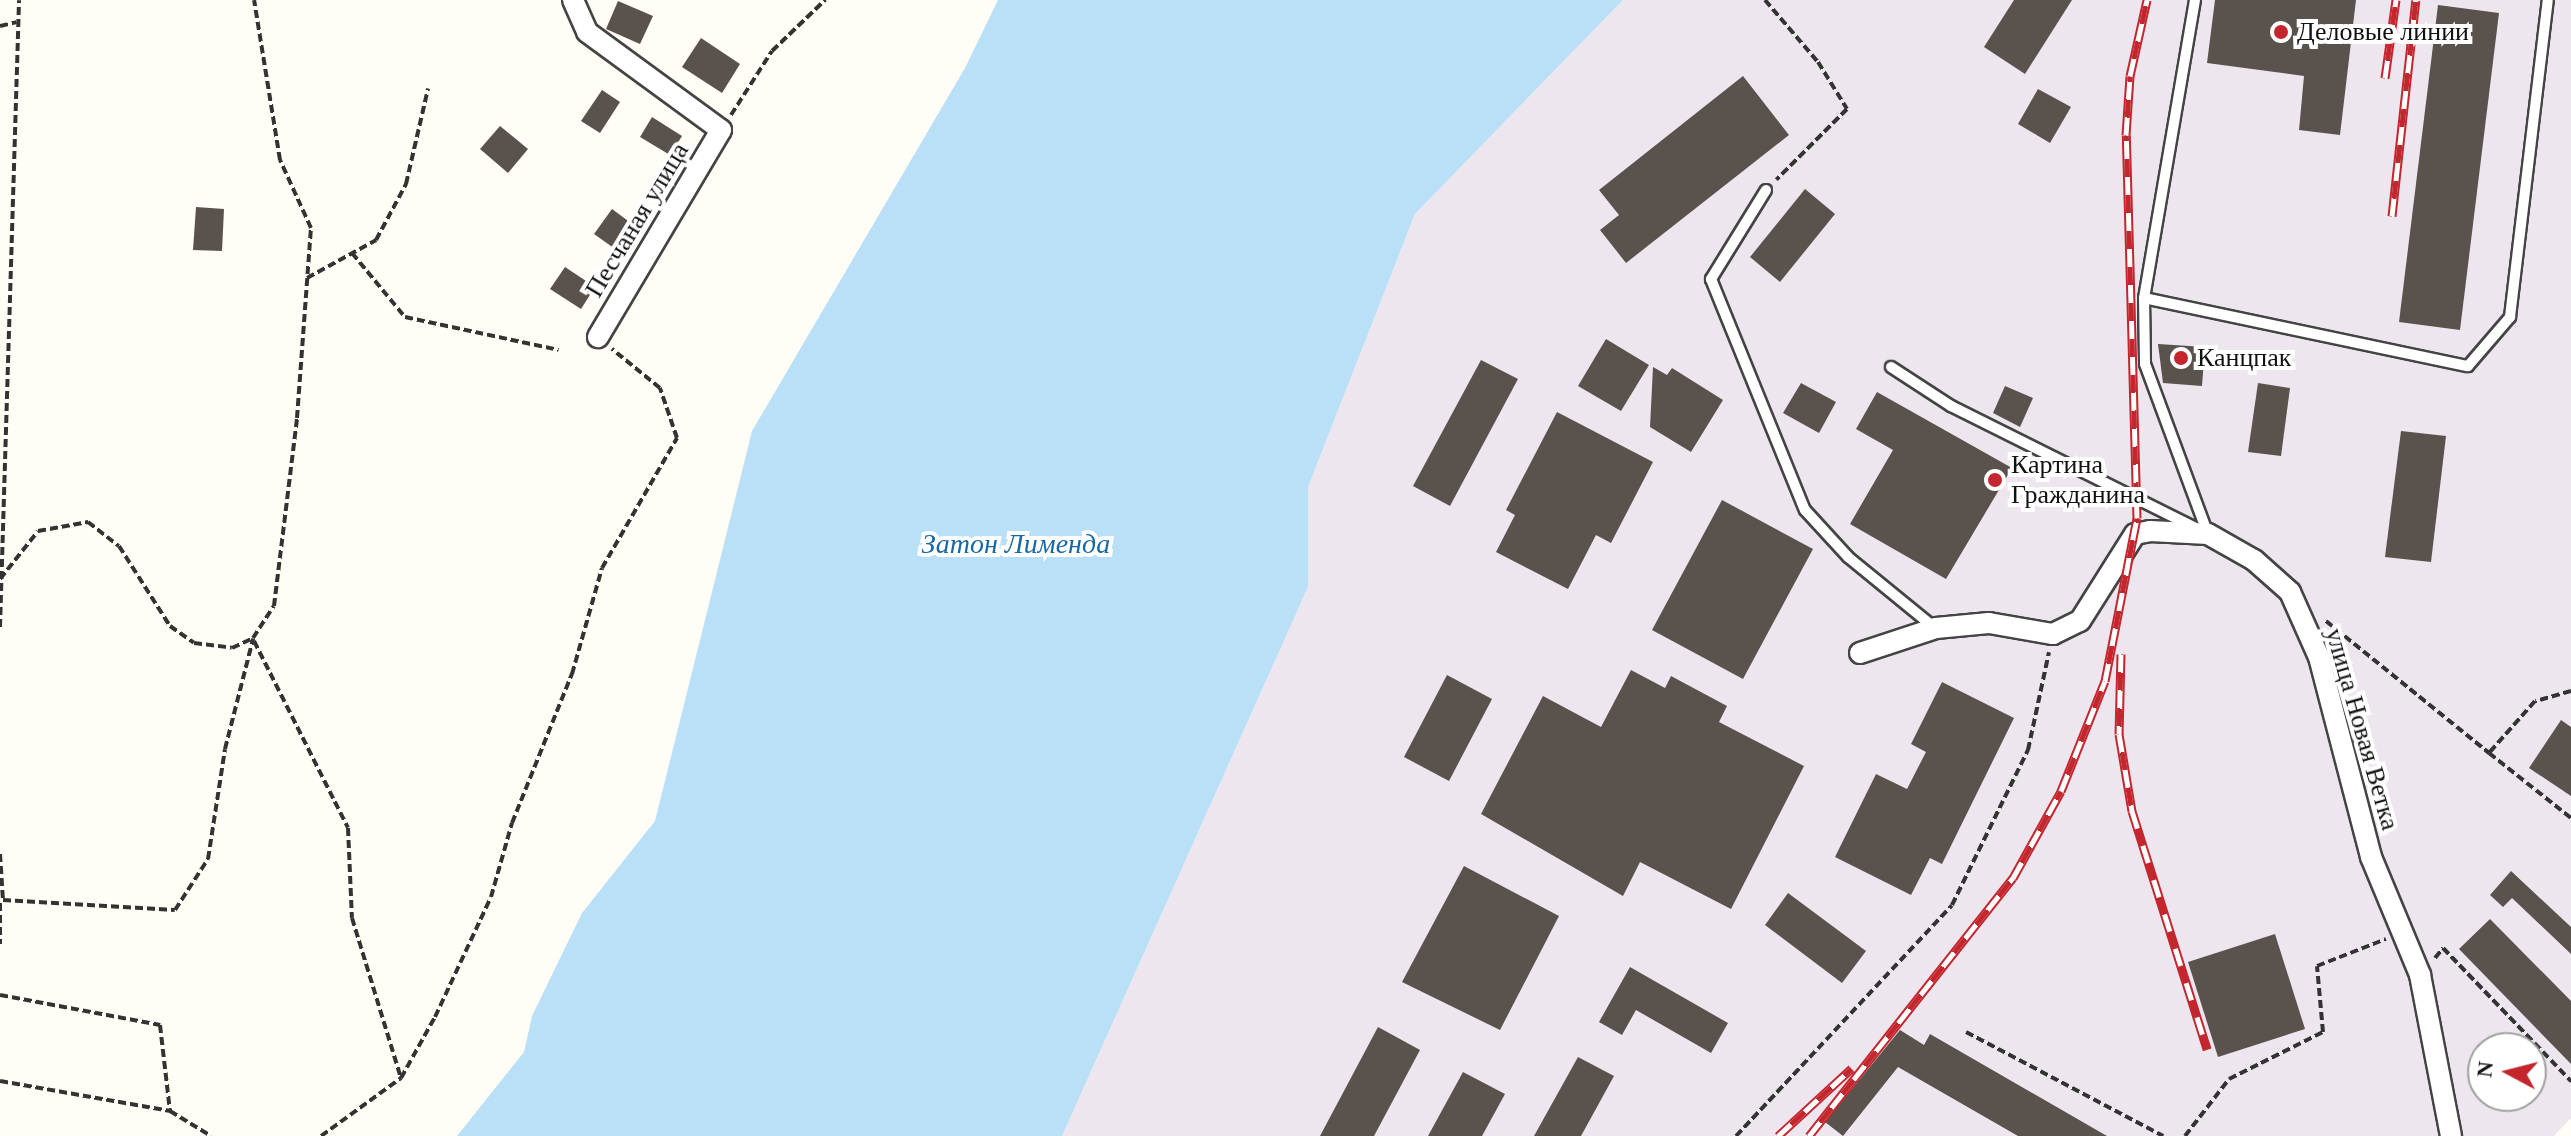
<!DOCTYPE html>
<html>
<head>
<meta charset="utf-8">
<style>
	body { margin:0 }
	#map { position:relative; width:2571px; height:1136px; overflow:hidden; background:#fffdf5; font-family:Georgia,serif }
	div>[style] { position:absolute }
	.industrial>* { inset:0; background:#eee6ef }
	.water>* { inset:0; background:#b9e0f7 }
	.building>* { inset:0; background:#5a524d }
	.path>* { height:4px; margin-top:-2px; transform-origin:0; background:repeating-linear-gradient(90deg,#333 0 8px,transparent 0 12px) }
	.roads { filter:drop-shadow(2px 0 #444) drop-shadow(-2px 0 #444) drop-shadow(0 2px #444) drop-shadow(0 -2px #444) }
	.lane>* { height:10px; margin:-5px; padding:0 5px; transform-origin:5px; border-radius:5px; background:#fff }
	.street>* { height:20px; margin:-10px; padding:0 10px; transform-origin:10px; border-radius:10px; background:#fff }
	.rail>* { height:9px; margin-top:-4.5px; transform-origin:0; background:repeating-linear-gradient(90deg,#fff 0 18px,#c4262e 0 36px); box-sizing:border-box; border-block:2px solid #c4262e }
	.dots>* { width:22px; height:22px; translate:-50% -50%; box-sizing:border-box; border:4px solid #fff; border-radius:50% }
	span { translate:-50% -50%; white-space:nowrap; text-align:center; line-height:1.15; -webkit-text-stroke:8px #fff; paint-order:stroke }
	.poi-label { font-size:26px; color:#111 }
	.left { translate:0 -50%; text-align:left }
	.street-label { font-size:26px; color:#111 }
	.water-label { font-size:28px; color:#1768a6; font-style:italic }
	.north { position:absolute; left:2467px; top:1032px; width:80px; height:80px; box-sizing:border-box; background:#fff; border:2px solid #a0a0a0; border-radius:50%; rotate:277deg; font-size:22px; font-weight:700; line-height:32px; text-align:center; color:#111 }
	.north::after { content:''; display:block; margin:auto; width:28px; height:36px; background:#c4262e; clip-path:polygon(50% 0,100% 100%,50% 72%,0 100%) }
</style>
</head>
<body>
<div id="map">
	<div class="industrial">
		<i style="clip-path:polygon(evenodd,1623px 0,2571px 0,2571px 1118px,2554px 1136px,1062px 1136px,1308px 587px,1308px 487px,1415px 214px,1623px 0,2483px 1048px,2531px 1048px,2531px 1096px,2483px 1096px,2483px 1048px)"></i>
	</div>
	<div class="water">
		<i style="clip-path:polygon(998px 0,1623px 0,1415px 214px,1308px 487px,1308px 587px,1062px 1136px,457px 1136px,524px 1052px,532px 1016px,582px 913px,655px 821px,752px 431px,965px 68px)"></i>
	</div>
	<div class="building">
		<i style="clip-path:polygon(2014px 0,2072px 0,2025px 74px,1984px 47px)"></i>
		<i style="clip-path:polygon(2215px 0,2356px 0,2340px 135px,2299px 130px,2304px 76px,2207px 63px)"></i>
		<i style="clip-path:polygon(618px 1px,653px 16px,640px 44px,606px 29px)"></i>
		<i style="clip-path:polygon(2438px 5px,2499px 13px,2460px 330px,2399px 322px)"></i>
		<i style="clip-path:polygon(701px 38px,740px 64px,722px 93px,682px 67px)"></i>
		<i style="clip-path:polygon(1743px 76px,1789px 135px,1626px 263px,1600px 230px,1619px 215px,1599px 190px)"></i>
		<i style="clip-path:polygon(2038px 89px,2071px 107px,2050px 143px,2018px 124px)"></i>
		<i style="clip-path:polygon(602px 90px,620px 102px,600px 133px,581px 121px)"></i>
		<i style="clip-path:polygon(652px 117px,682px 136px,670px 155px,640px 137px)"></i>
		<i style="clip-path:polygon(500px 126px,528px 149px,508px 173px,480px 149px)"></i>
		<i style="clip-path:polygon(1805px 189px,1835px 214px,1780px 282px,1750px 257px)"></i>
		<i style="clip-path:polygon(196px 207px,224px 209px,222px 251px,193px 250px)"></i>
		<i style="clip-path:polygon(612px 209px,635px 226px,618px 251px,594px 234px)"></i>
		<i style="clip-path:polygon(565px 267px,595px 287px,581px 309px,550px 289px)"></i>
		<i style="clip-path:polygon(1606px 339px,1649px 365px,1621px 411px,1578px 386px)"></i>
		<i style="clip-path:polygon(2158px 344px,2205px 347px,2202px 386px,2163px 383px)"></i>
		<i style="clip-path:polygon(1481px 360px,1518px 379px,1450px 506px,1413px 486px)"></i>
		<i style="clip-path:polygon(1653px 367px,1667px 375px,1672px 368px,1723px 400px,1691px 452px,1650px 427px)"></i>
		<i style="clip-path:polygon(1801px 383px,1836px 402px,1819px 433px,1783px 413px)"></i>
		<i style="clip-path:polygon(2258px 383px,2290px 388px,2281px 456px,2248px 452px)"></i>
		<i style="clip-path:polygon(2005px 386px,2033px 398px,2020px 427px,1993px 413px)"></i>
		<i style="clip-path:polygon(1877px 392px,2012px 468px,1946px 579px,1850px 524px,1893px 450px,1856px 429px)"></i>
		<i style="clip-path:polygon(1557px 412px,1653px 462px,1611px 543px,1596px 535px,1568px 589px,1496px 552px,1515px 515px,1506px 510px)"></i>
		<i style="clip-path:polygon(2401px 431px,2446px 436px,2431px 562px,2385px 557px)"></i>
		<i style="clip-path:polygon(1722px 500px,1813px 549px,1743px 679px,1652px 630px)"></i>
		<i style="clip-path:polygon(1631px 670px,1665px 688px,1671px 676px,1727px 706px,1719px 722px,1804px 766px,1731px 909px,1640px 862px,1623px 896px,1481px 814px,1543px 696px,1601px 727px)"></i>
		<i style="clip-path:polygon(1447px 675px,1492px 699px,1449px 781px,1404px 757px)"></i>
		<i style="clip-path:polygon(1942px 682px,2014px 718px,1942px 864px,1930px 858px,1911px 895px,1835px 857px,1876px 774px,1907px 789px,1926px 752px,1911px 744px)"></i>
		<i style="clip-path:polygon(2561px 720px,2571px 727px,2571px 796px,2529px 768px)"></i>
		<i style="clip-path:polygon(1464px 866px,1559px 916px,1500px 1030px,1402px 982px)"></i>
		<i style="clip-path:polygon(2511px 871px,2571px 927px,2571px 954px,2512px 898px,2503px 907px,2490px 895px)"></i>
		<i style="clip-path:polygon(1788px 893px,1866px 951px,1842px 983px,1765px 925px)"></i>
		<i style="clip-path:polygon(2490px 919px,2571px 1001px,2571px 1064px,2459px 949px)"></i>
		<i style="clip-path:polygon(2275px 934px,2305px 1029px,2218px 1057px,2188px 962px)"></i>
		<i style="clip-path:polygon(1630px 967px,1728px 1023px,1711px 1053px,1636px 1010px,1622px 1035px,1599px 1022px)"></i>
		<i style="clip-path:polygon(1378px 1027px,1420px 1050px,1374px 1136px,1320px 1136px)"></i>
		<i style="clip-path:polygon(1900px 1030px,1924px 1045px,1930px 1034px,2107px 1136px,2018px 1136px,1898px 1067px,1843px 1136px,1825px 1122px)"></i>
		<i style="clip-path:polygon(1578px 1057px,1614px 1076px,1581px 1136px,1534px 1136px)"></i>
		<i style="clip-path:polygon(1463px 1072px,1505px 1094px,1482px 1136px,1428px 1136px)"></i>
	</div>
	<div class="path">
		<i style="left:1765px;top:0;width:82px;rotate:49.5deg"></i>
		<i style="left:1818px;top:62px;width:55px;rotate:58.3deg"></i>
		<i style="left:1847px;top:109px;width:100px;rotate:135deg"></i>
		<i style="left:0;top:26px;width:17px;rotate:-13deg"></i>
		<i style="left:731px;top:115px;width:76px;rotate:-57.4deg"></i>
		<i style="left:772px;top:51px;width:74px;rotate:-43.9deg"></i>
		<i style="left:352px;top:253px;width:83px;rotate:50.4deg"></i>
		<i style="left:405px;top:317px;width:157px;rotate:12.1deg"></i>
		<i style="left:307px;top:278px;width:79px;rotate:-28.8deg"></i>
		<i style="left:376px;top:240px;width:64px;rotate:-61.8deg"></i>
		<i style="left:406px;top:184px;width:98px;rotate:-77deg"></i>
		<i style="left:0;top:579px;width:61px;rotate:-51.6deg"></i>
		<i style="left:38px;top:531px;width:51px;rotate:-10.2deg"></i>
		<i style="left:88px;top:522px;width:39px;rotate:38deg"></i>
		<i style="left:119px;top:546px;width:95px;rotate:57.5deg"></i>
		<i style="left:170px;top:626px;width:29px;rotate:35deg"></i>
		<i style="left:194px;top:643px;width:38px;rotate:7deg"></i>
		<i style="left:232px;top:648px;width:23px;rotate:-25deg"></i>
		<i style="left:253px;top:638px;width:38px;rotate:-57deg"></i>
		<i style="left:274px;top:606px;width:189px;rotate:-83deg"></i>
		<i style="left:297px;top:418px;width:191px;rotate:-85.8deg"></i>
		<i style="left:311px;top:228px;width:75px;rotate:-114.5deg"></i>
		<i style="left:280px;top:160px;width:162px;rotate:-99.2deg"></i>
		<i style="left:2326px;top:621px;width:210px;rotate:39deg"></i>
		<i style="left:0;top:627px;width:627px;rotate:-88.26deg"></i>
		<i style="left:254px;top:641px;width:209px;rotate:63.3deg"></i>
		<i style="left:348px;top:828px;width:90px;rotate:87.5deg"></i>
		<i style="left:352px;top:918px;width:167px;rotate:73deg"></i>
		<i style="left:2571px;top:691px;width:37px;rotate:164deg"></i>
		<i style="left:2535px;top:701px;width:69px;rotate:131.5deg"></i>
		<i style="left:2489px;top:753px;width:105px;rotate:38.4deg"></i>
		<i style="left:0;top:854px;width:46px;rotate:86.3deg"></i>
		<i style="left:3px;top:900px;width:172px;rotate:3.3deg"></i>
		<i style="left:175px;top:910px;width:61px;rotate:-57.1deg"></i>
		<i style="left:208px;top:859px;width:111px;rotate:-81.2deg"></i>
		<i style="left:225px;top:749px;width:114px;rotate:-75.7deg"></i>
		<i style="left:0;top:903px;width:41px;rotate:90deg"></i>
		<i style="left:2435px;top:958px;width:13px;rotate:-51deg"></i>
		<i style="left:2443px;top:948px;width:185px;rotate:46.1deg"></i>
		<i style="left:0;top:995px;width:163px;rotate:10.6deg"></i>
		<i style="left:160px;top:1025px;width:87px;rotate:83.4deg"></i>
		<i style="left:1966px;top:1032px;width:223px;rotate:27.8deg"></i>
		<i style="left:0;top:1081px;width:173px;rotate:10deg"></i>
		<i style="left:170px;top:1111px;width:48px;rotate:31.4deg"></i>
		<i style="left:321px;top:1136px;width:99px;rotate:-35.9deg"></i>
		<i style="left:401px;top:1078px;width:70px;rotate:-60.9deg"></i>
		<i style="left:435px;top:1017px;width:132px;rotate:-65deg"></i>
		<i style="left:491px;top:897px;width:77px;rotate:-74.2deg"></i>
		<i style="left:512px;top:823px;width:161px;rotate:-68.1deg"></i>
		<i style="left:572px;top:674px;width:110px;rotate:-74.2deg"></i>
		<i style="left:602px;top:568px;width:150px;rotate:-60deg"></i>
		<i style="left:677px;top:438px;width:53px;rotate:-108.8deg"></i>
		<i style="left:660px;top:388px;width:62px;rotate:-140.9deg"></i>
		<i style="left:1736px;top:1136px;width:316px;rotate:-46.9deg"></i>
		<i style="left:1952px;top:905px;width:173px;rotate:-63.9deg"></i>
		<i style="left:2028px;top:750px;width:100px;rotate:-77.9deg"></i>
		<i style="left:2185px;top:1136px;width:72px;rotate:-52.3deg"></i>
		<i style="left:2229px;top:1079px;width:105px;rotate:-26.6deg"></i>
		<i style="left:2323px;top:1032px;width:66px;rotate:-95.2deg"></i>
		<i style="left:2317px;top:966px;width:74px;rotate:-21.4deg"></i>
	</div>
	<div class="roads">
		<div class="lane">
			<i style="left:2195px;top:0;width:302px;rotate:99.7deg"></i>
			<i style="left:2144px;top:298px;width:66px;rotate:89.1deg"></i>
			<i style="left:2145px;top:364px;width:181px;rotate:69.7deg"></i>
			<i style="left:1766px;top:190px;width:105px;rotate:121.7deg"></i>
			<i style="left:1711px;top:279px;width:249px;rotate:67.9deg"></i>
			<i style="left:1805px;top:510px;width:64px;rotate:47.5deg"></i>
			<i style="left:1848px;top:557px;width:112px;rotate:39.2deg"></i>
			<i style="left:2144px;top:298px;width:331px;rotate:11.9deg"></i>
			<i style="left:2468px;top:366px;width:65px;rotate:-49.4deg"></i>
			<i style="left:2510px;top:317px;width:319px;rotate:-83.2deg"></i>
			<i style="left:1891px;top:367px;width:72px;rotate:33deg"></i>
			<i style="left:1951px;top:406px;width:274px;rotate:26.5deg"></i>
		</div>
		<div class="street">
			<i style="left:573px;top:0;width:35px;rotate:66deg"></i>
			<i style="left:587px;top:32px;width:166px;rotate:36.2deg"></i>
			<i style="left:721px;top:130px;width:241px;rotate:120.7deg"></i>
			<i style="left:1860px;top:653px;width:80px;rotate:-18.2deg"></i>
			<i style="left:1936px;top:628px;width:53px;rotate:-5.4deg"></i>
			<i style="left:1989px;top:623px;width:65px;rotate:9.8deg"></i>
			<i style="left:2053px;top:634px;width:30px;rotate:-26deg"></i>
			<i style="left:2080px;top:621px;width:103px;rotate:-57.7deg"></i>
			<i style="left:2135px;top:534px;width:15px;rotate:-11deg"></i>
			<i style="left:2150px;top:531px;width:58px;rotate:3deg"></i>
			<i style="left:2208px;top:534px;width:53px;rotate:29.5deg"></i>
			<i style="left:2254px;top:560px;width:48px;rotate:41.6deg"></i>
			<i style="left:2290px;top:592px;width:71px;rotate:66deg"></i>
			<i style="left:2319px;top:657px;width:207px;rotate:75.4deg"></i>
			<i style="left:2371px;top:857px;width:128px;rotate:67.4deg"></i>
			<i style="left:2420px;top:975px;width:164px;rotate:79.1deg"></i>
		</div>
	</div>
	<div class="rail">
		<i style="left:2385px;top:78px;width:79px;rotate:-82deg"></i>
		<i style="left:2392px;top:216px;width:217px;rotate:-83.7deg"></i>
		<i style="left:2121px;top:654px;width:80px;rotate:91.4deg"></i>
		<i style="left:2119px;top:734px;width:78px;rotate:80.4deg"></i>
		<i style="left:2132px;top:811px;width:250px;rotate:72.5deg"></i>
		<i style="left:1778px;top:1136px;width:100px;rotate:-42.6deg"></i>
		<i style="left:1809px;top:1136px;width:329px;rotate:-51.7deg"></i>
		<i style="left:2013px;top:878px;width:99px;rotate:-61.1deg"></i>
		<i style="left:2061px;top:791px;width:118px;rotate:-68.2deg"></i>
		<i style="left:2105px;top:681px;width:166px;rotate:-78.9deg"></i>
		<i style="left:2137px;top:518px;width:383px;rotate:-91.6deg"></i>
		<i style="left:2126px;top:135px;width:59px;rotate:-86.1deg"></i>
		<i style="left:2130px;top:76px;width:78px;rotate:-77.4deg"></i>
	</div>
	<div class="dots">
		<i style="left:2281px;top:32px;background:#c4262e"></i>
		<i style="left:2181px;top:358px;background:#c4262e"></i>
		<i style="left:1995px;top:480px;background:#c4262e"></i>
	</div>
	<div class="poi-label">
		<span class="left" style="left:2297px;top:32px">Деловые линии</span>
		<span class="left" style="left:2197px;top:358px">Канцпак</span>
		<span class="left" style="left:2011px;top:480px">Картина<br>Гражданина</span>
	</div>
	<div class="street-label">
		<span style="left:637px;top:220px;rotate:-59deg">Песчаная улица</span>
		<span style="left:2362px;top:729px;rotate:74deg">улица Новая Ветка</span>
	</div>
	<div class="water-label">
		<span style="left:1016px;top:544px">Затон Лименда</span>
	</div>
	<div class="north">N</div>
</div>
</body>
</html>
